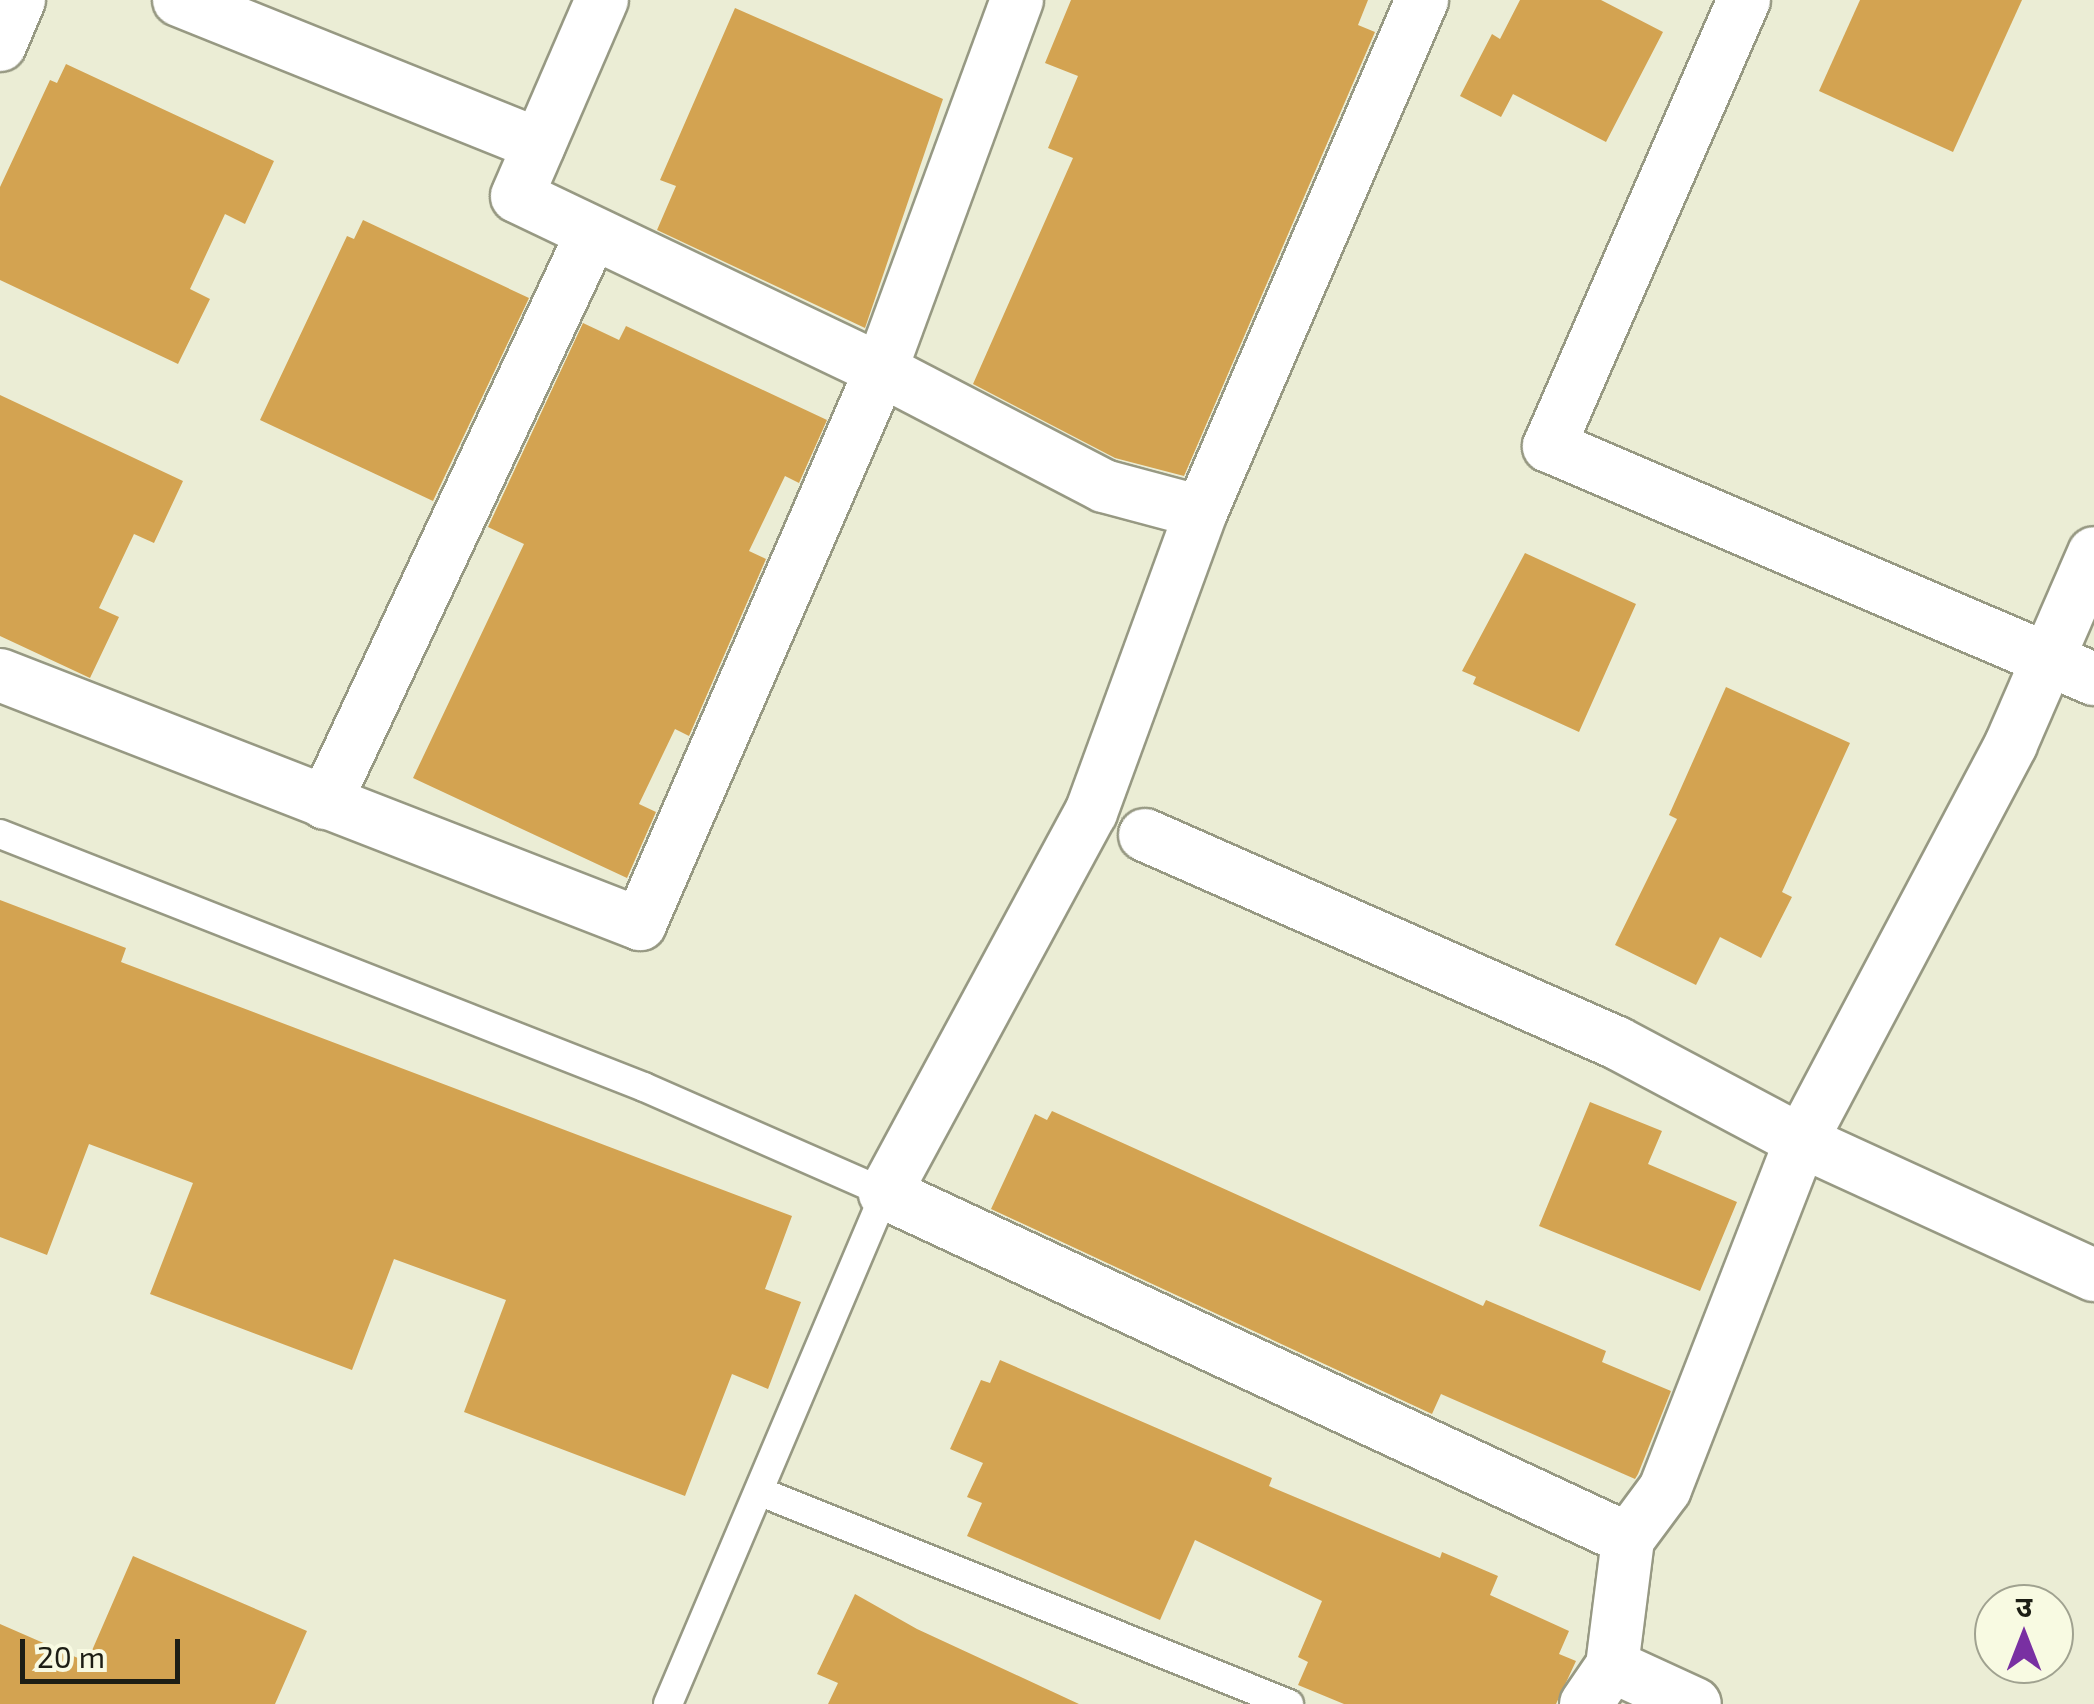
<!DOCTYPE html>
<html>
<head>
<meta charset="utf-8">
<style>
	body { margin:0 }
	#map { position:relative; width:2094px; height:1704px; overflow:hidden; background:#ebedd5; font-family:"Exo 2","Noto Sans Devanagari",sans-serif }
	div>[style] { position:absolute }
	.building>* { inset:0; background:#d3a351 }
	.roads { filter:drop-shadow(2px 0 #979983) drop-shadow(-2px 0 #979983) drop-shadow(0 2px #979983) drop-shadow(0 -2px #979983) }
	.lane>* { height:28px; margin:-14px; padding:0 14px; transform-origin:14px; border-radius:14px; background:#fff }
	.street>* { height:52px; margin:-26px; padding:0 26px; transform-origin:26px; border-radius:26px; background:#fff }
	span { translate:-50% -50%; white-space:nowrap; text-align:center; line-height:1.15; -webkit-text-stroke:10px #f8fae2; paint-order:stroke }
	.north { position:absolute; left:1974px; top:1584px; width:100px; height:100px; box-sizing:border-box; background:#f8fae2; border:2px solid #a0a290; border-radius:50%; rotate:0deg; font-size:28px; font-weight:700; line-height:40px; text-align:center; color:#1d1e15 }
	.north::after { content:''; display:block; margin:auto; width:35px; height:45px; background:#7930a2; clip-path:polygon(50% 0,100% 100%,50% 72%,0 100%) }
	.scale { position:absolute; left:20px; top:1639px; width:160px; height:45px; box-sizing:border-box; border:5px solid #1d1e15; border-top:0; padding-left:12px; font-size:30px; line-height:35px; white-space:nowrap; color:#1d1e15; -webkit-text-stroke:8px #f8fae2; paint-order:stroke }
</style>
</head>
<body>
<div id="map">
	<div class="building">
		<i style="clip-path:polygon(1071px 0,1368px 0,1358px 25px,1375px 32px,1184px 476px,1115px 458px,973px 384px,1073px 158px,1048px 148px,1078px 76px,1045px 63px)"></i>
		<i style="clip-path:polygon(1520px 0,1601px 0,1663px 32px,1606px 142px,1513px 94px,1501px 117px,1460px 96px,1492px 34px,1500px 39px)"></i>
		<i style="clip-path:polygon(1860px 0,2022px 0,1953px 152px,1819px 91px)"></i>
		<i style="clip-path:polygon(735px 8px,943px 99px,865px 328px,657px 230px,676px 186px,660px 180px)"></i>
		<i style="clip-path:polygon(66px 64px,274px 161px,245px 224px,225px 214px,190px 289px,210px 299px,178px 364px,0 280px,0 187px,50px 80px,57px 83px)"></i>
		<i style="clip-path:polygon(363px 220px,529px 298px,433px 501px,260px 420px,347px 236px,354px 239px)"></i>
		<i style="clip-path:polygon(583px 323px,619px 340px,626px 326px,827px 420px,799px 483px,785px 476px,749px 551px,766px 559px,689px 736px,675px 729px,639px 804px,656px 812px,627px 878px,413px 778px,524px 544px,488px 527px)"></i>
		<i style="clip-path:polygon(0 395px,183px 481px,154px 543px,134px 534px,99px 608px,119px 617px,90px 678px,0 636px)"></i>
		<i style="clip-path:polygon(1525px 553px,1636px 604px,1579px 732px,1473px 684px,1476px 677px,1462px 671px)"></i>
		<i style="clip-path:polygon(1726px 687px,1850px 743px,1782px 892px,1792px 897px,1761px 958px,1720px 937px,1696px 985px,1615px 945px,1677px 819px,1669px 815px)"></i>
		<i style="clip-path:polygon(0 900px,126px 948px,121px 962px,792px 1216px,765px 1289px,801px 1302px,768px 1389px,732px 1374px,685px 1496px,464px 1412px,506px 1300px,394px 1259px,352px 1370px,150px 1294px,193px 1183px,89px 1144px,47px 1255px,0 1237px)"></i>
		<i style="clip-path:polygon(1590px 1102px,1662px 1131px,1648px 1164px,1737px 1202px,1700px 1291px,1539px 1226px)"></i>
		<i style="clip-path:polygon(1052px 1111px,1483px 1306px,1486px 1300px,1606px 1351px,1602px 1362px,1671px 1391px,1638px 1474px,1635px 1479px,1441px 1394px,1432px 1414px,991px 1209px,1035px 1114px,1047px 1120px)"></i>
		<i style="clip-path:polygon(1000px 1360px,1272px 1478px,1269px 1486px,1440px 1558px,1442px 1552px,1498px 1576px,1490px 1595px,1569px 1631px,1559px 1654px,1576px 1661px,1556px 1704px,1344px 1704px,1298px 1685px,1308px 1662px,1298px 1657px,1322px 1601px,1195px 1540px,1160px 1620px,967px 1536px,982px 1503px,967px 1497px,983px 1463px,950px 1449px,981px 1380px,990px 1383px)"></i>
		<i style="clip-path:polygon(133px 1556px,307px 1631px,275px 1704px,0 1704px,0 1624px,87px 1662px)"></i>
		<i style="clip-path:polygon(855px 1594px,917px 1629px,1079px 1704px,828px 1704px,838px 1683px,817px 1674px)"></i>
	</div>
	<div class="roads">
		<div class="lane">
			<i style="left:0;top:834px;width:692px;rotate:21.45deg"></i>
			<i style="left:644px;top:1087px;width:263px;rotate:23.7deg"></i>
			<i style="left:885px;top:1193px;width:555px;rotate:113.01deg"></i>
			<i style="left:761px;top:1492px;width:569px;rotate:21.88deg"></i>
		</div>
		<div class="street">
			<i style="left:179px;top:0;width:388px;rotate:21.9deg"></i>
			<i style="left:1017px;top:0;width:394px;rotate:110.2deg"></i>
			<i style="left:881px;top:370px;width:251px;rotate:27.5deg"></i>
			<i style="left:1104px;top:486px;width:100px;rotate:15deg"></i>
			<i style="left:1201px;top:512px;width:558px;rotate:-66.65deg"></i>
			<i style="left:1744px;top:0;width:487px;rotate:113.6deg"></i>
			<i style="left:1549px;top:446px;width:593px;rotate:23.15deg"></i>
			<i style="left:0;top:45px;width:49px;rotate:-67.1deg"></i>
			<i style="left:1201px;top:512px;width:320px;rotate:110.1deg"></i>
			<i style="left:1091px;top:812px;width:433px;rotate:118.4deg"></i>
			<i style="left:885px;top:1193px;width:820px;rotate:24.97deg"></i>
			<i style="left:0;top:675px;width:687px;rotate:21.26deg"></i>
			<i style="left:640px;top:924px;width:604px;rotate:-66.49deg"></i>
			<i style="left:881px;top:370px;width:403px;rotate:-154.5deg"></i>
			<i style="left:517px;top:196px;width:214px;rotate:-66.6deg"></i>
			<i style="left:325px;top:803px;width:626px;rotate:-64.87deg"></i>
			<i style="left:1145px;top:835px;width:516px;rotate:23.78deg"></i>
			<i style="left:1617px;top:1043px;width:208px;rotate:28deg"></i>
			<i style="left:1801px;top:1141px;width:322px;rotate:24.6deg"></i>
			<i style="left:1612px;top:1666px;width:91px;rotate:24.6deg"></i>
			<i style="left:1586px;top:1704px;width:46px;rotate:-55.6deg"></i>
			<i style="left:1612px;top:1666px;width:128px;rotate:-82.8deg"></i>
			<i style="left:1628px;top:1539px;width:62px;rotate:-53.5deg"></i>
			<i style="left:1665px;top:1489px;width:374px;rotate:-68.7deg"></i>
			<i style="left:1801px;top:1141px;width:449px;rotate:-62.1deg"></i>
			<i style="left:2011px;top:744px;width:208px;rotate:-66.5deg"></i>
		</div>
	</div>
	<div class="north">उ</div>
	<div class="scale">20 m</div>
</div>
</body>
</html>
